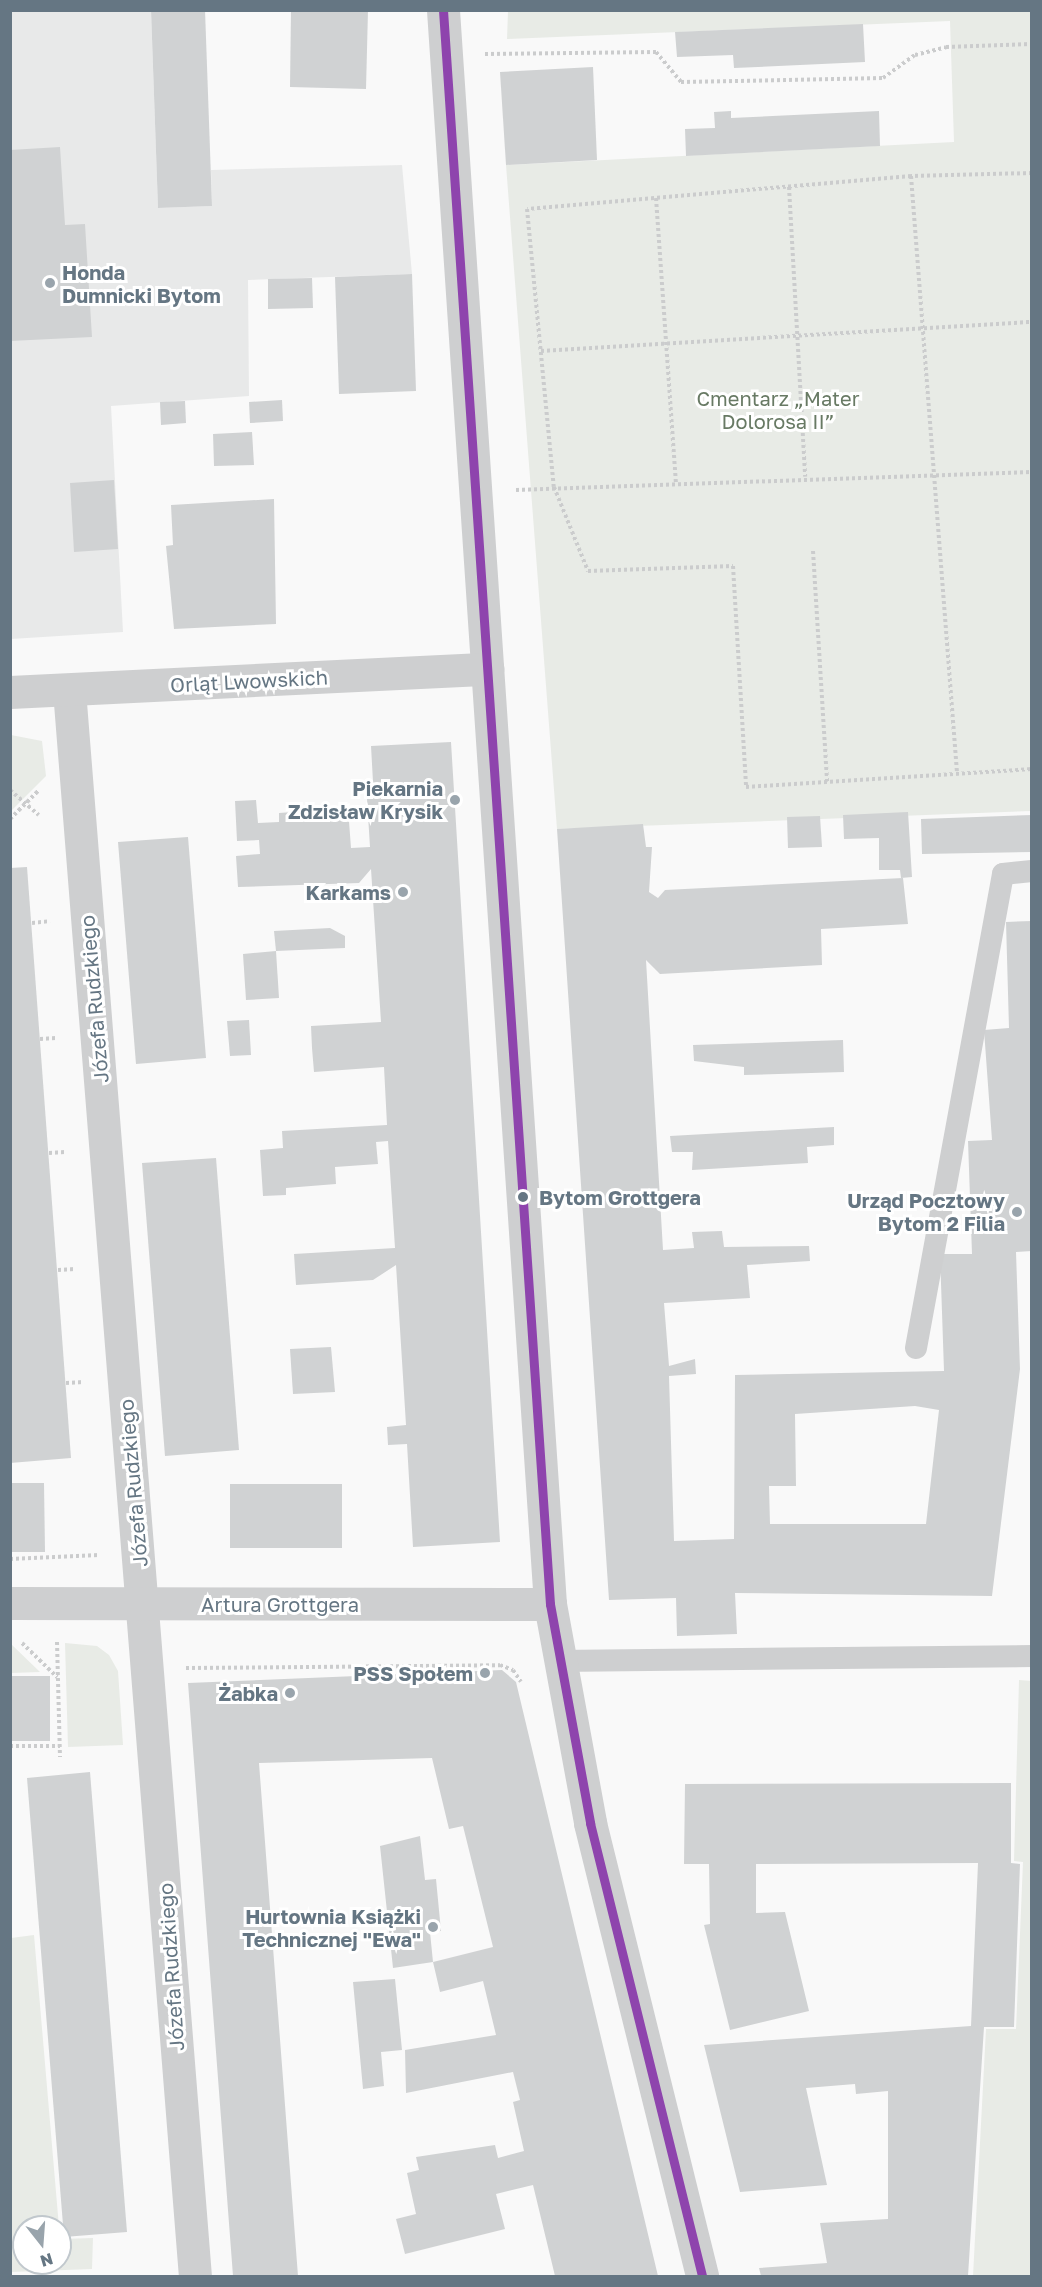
<!DOCTYPE html>
<html>
<head>
<meta charset="utf-8">
<style>
	body { margin:0 }
	#map { position:relative; width:1042px; height:2287px; overflow:hidden; background:#f9f9f9; font-family:"Golos Text",sans-serif }
	div>[style] { position:absolute }
	.built>* { inset:0; background:#e8e9e9 }
	.green>* { inset:0; background:#e8ebe6 }
	.building>* { inset:0; background:#d0d2d3 }
	.path>* { height:4px; margin-top:-2px; transform-origin:0; background:repeating-linear-gradient(90deg,#cbcccd 0 3px,transparent 0 6px) }
	.lane>* { height:22px; margin:-11px; padding:0 11px; transform-origin:11px; border-radius:11px; background:#cecfd0 }
	.street>* { height:33px; margin:-16.5px; padding:0 16.5px; transform-origin:16.5px; border-radius:16.5px; background:#cecfd0 }
	.tram-1>* { height:9px; margin:-4.5px; padding:0 4.5px; transform-origin:4.5px; border-radius:4.5px; background:#8e44ad }
	.dots>* { width:16px; height:16px; translate:-50% -50%; box-sizing:border-box; border:3px solid #fff; border-radius:50% }
	span { translate:-50% -50%; white-space:nowrap; text-align:center; line-height:1.15; -webkit-text-stroke:6px #fff; paint-order:stroke }
	.poi-label { font-size:20px; color:#657683; font-weight:700 }
	.left { translate:0 -50%; text-align:left }
	.right { translate:-100% -50%; text-align:right }
	.park-label { font-size:20px; color:#687a64 }
	.street-label { font-size:20px; color:#657683 }
	.stop-label { font-size:20px; color:#657683; font-weight:700 }
	.frame { position:absolute; inset:0; border:12px solid #657683; pointer-events:none }
	.north { position:absolute; left:12px; top:2215px; width:60px; height:60px; box-sizing:border-box; background:#fff; border:2px solid #c1c8cd; border-radius:50%; rotate:163deg; font-size:16px; font-weight:700; line-height:24px; text-align:center; color:#657683 }
	.north::after { content:''; display:block; margin:auto; width:21px; height:27px; background:#99a4ac; clip-path:polygon(50% 0,100% 100%,50% 72%,0 100%) }
</style>
</head>
<body>
<div id="map">
	<div class="built">
		<i style="clip-path:polygon(11px 11px,151px 11px,158px 208px,212px 206px,211px 170px,402px 165px,412px 274px,248px 280px,249px 396px,111px 406px,123px 632px,11px 639px)"></i>
	</div>
	<div class="green">
		<i style="clip-path:polygon(508px 11px,1031px 11px,1031px 811px,557px 829px,506px 165px,954px 142px,950px 21px,507px 39px)"></i>
		<i style="clip-path:polygon(11px 735px,42px 741px,46px 776px,11px 811px)"></i>
		<i style="clip-path:polygon(65px 1643px,97px 1646px,109px 1655px,118px 1671px,123px 1745px,68px 1747px)"></i>
		<i style="clip-path:polygon(11px 1644px,40px 1672px,11px 1673px)"></i>
		<i style="clip-path:polygon(1019px 1680px,1032px 1681px,1031px 2276px,973px 2276px,986px 2029px,1016px 2029px,1023px 1862px,1014px 1861px)"></i>
		<i style="clip-path:polygon(34px 1935px,59px 2227px,24px 2227px,24px 2263px,60px 2263px,60px 2234px,61px 2239px,93px 2238px,92px 2269px,11px 2272px,11px 1938px)"></i>
	</div>
	<div class="building">
		<i style="clip-path:polygon(151px 10px,205px 10px,212px 206px,158px 208px)"></i>
		<i style="clip-path:polygon(291px 10px,368px 10px,366px 89px,290px 87px)"></i>
		<i style="clip-path:polygon(863px 24px,865px 62px,734px 68px,733px 55px,677px 57px,675px 32px)"></i>
		<i style="clip-path:polygon(593px 67px,597px 160px,506px 165px,500px 72px)"></i>
		<i style="clip-path:polygon(731px 111px,731px 118px,879px 111px,880px 146px,686px 156px,685px 129px,715px 128px,714px 112px)"></i>
		<i style="clip-path:polygon(60px 147px,65px 225px,85px 224px,92px 337px,10px 341px,10px 150px)"></i>
		<i style="clip-path:polygon(412px 274px,416px 391px,339px 394px,335px 277px)"></i>
		<i style="clip-path:polygon(312px 278px,313px 308px,268px 309px,268px 279px)"></i>
		<i style="clip-path:polygon(282px 400px,283px 421px,250px 423px,249px 402px)"></i>
		<i style="clip-path:polygon(185px 401px,186px 423px,161px 425px,160px 402px)"></i>
		<i style="clip-path:polygon(252px 432px,254px 465px,214px 466px,213px 434px)"></i>
		<i style="clip-path:polygon(114px 480px,118px 549px,74px 552px,70px 483px)"></i>
		<i style="clip-path:polygon(274px 499px,276px 624px,174px 629px,166px 546px,173px 545px,171px 505px)"></i>
		<i style="clip-path:polygon(451px 742px,500px 1542px,413px 1547px,407px 1444px,388px 1445px,387px 1427px,406px 1425px,396px 1265px,373px 1280px,296px 1285px,294px 1254px,395px 1248px,388px 1141px,376px 1142px,378px 1164px,335px 1167px,336px 1184px,286px 1188px,286px 1195px,263px 1196px,260px 1150px,283px 1148px,282px 1131px,387px 1125px,384px 1067px,314px 1072px,312px 1048px,311px 1026px,381px 1022px,371px 869px,359px 883px,238px 887px,236px 856px,260px 854px,259px 840px,237px 841px,235px 801px,256px 800px,258px 823px,279px 822px,279px 813px,348px 808px,351px 848px,370px 847px,366px 783px,373px 782px,371px 746px)"></i>
		<i style="clip-path:polygon(908px 812px,912px 877px,901px 878px,900px 870px,879px 870px,879px 838px,844px 839px,843px 815px)"></i>
		<i style="clip-path:polygon(1032px 815px,1032px 852px,922px 854px,921px 819px)"></i>
		<i style="clip-path:polygon(820px 816px,822px 847px,788px 848px,787px 817px)"></i>
		<i style="clip-path:polygon(evenodd,643px 824px,646px 847px,652px 847px,649px 892px,658px 898px,665px 890px,903px 878px,908px 924px,821px 929px,822px 965px,660px 974px,646px 960px,663px 1250px,694px 1248px,692px 1232px,722px 1231px,724px 1247px,809px 1246px,810px 1261px,747px 1265px,750px 1298px,664px 1303px,669px 1366px,695px 1359px,696px 1374px,669px 1376px,674px 1541px,734px 1539px,735px 1375px,944px 1371px,940px 1254px,972px 1254px,968px 1141px,992px 1140px,984px 1030px,1009px 1028px,1006px 922px,1032px 921px,1032px 1251px,1016px 1252px,1020px 1369px,992px 1596px,735px 1593px,737px 1634px,677px 1636px,676px 1598px,609px 1600px,557px 829px,643px 824px,915px 1406px,939px 1410px,926px 1524px,770px 1524px,769px 1486px,796px 1486px,795px 1414px,915px 1406px)"></i>
		<i style="clip-path:polygon(188px 837px,206px 1058px,136px 1064px,118px 842px)"></i>
		<i style="clip-path:polygon(27px 867px,71px 1458px,10px 1463px,10px 868px)"></i>
		<i style="clip-path:polygon(330px 928px,345px 936px,345px 948px,276px 951px,274px 931px)"></i>
		<i style="clip-path:polygon(276px 951px,279px 998px,246px 1000px,243px 954px)"></i>
		<i style="clip-path:polygon(249px 1020px,251px 1055px,230px 1056px,227px 1021px)"></i>
		<i style="clip-path:polygon(843px 1040px,844px 1072px,744px 1075px,744px 1067px,694px 1061px,693px 1045px)"></i>
		<i style="clip-path:polygon(834px 1127px,834px 1145px,807px 1147px,808px 1163px,692px 1170px,693px 1152px,672px 1152px,670px 1136px)"></i>
		<i style="clip-path:polygon(216px 1158px,239px 1450px,165px 1456px,142px 1163px)"></i>
		<i style="clip-path:polygon(331px 1347px,335px 1392px,293px 1394px,290px 1349px)"></i>
		<i style="clip-path:polygon(10px 1483px,44px 1483px,45px 1552px,10px 1552px)"></i>
		<i style="clip-path:polygon(230px 1484px,342px 1484px,342px 1548px,230px 1548px)"></i>
		<i style="clip-path:polygon(502px 1670px,516px 1682px,658px 2276px,555px 2276px,533px 2185px,496px 2194px,505px 2229px,405px 2254px,396px 2219px,416px 2214px,407px 2173px,419px 2170px,416px 2157px,495px 2145px,498px 2158px,524px 2151px,513px 2102px,520px 2100px,513px 2072px,406px 2093px,405px 2050px,496px 2035px,483px 1981px,440px 1992px,433px 1962px,493px 1947px,463px 1826px,449px 1829px,432px 1758px,259px 1763px,298px 2276px,233px 2276px,188px 1683px)"></i>
		<i style="clip-path:polygon(10px 1676px,50px 1676px,50px 1741px,10px 1741px)"></i>
		<i style="clip-path:polygon(90px 1772px,127px 2232px,64px 2237px,27px 1778px)"></i>
		<i style="clip-path:polygon(1011px 1783px,1011px 1863px,1020px 1864px,1014px 2027px,984px 2027px,968px 2276px,761px 2276px,759px 2268px,827px 2263px,820px 2223px,888px 2219px,888px 2091px,856px 2094px,855px 2084px,806px 2088px,827px 2185px,740px 2192px,704px 2045px,971px 2026px,978px 1863px,756px 1864px,756px 1913px,785px 1912px,809px 2011px,730px 2030px,704px 1925px,710px 1924px,709px 1864px,684px 1864px,685px 1784px)"></i>
		<i style="clip-path:polygon(420px 1836px,425px 1880px,436px 1879px,441px 1931px,430px 1932px,433px 1962px,393px 1968px,380px 1846px)"></i>
		<i style="clip-path:polygon(395px 1979px,402px 2050px,381px 2052px,384px 2086px,363px 2089px,353px 1982px)"></i>
	</div>
	<div class="path">
		<i style="left:485px;top:54px;width:171px;rotate:-0.7deg"></i>
		<i style="left:656px;top:52px;width:39px;rotate:50deg"></i>
		<i style="left:681px;top:82px;width:202px;rotate:-1.1deg"></i>
		<i style="left:883px;top:78px;width:39px;rotate:-36deg"></i>
		<i style="left:915px;top:55px;width:32px;rotate:-14deg"></i>
		<i style="left:946px;top:47px;width:86px;rotate:-2deg"></i>
		<i style="left:1032px;top:173px;width:121px;rotate:178.6deg"></i>
		<i style="left:911px;top:176px;width:385px;rotate:175.1deg"></i>
		<i style="left:527px;top:209px;width:279px;rotate:84.5deg"></i>
		<i style="left:554px;top:487px;width:91px;rotate:68deg"></i>
		<i style="left:588px;top:571px;width:145px;rotate:-2deg"></i>
		<i style="left:733px;top:566px;width:221px;rotate:86.6deg"></i>
		<i style="left:746px;top:787px;width:287px;rotate:-3.6deg"></i>
		<i style="left:911px;top:176px;width:599px;rotate:85.59deg"></i>
		<i style="left:789px;top:187px;width:290px;rotate:86.8deg"></i>
		<i style="left:656px;top:198px;width:285px;rotate:86deg"></i>
		<i style="left:541px;top:351px;width:492px;rotate:-3.4deg"></i>
		<i style="left:516px;top:490px;width:516px;rotate:-2deg"></i>
		<i style="left:813px;top:551px;width:231px;rotate:86.5deg"></i>
		<i style="left:10px;top:790px;width:38px;rotate:41deg"></i>
		<i style="left:10px;top:819px;width:40px;rotate:-45deg"></i>
		<i style="left:32px;top:923px;width:18px;rotate:-6deg"></i>
		<i style="left:40px;top:1039px;width:16px;rotate:-4deg"></i>
		<i style="left:49px;top:1153px;width:16px;rotate:-4deg"></i>
		<i style="left:58px;top:1270px;width:17px;rotate:-3deg"></i>
		<i style="left:66px;top:1383px;width:18px;rotate:-3deg"></i>
		<i style="left:10px;top:1559px;width:89px;rotate:-2.6deg"></i>
		<i style="left:57px;top:1642px;width:115px;rotate:88.5deg"></i>
		<i style="left:22px;top:1643px;width:49px;rotate:44.2deg"></i>
		<i style="left:186px;top:1668px;width:314px;rotate:-0.5deg"></i>
		<i style="left:500px;top:1665px;width:14px;rotate:21deg"></i>
		<i style="left:513px;top:1670px;width:14px;rotate:56deg"></i>
		<i style="left:10px;top:1746px;width:50px"></i>
	</div>
	<div class="lane">
		<i style="left:916px;top:1348px;width:482px;rotate:-79.6deg"></i>
		<i style="left:1003px;top:874px;width:29px;rotate:-6deg"></i>
		<i style="left:557px;top:1661px;width:475px;rotate:-0.6deg"></i>
	</div>
	<div class="street">
		<i style="left:443px;top:10px;width:1598px;rotate:86.16deg"></i>
		<i style="left:550px;top:1604px;width:223px;rotate:79.6deg"></i>
		<i style="left:590px;top:1823px;width:467px;rotate:76.1deg"></i>
		<i style="left:69px;top:690px;width:1591px;rotate:85.46deg"></i>
		<i style="left:10px;top:692px;width:478px;rotate:-2.8deg"></i>
		<i style="left:10px;top:1603px;width:540px;rotate:0.11deg"></i>
	</div>
	<div class="tram-1">
		<i style="left:443px;top:10px;width:1598px;rotate:86.16deg"></i>
		<i style="left:550px;top:1604px;width:223px;rotate:79.6deg"></i>
		<i style="left:590px;top:1823px;width:467px;rotate:76.1deg"></i>
	</div>
	<div class="dots">
		<i style="left:50px;top:283px;background:#99a4ac"></i>
		<i style="left:455px;top:800px;background:#99a4ac"></i>
		<i style="left:403px;top:892px;background:#99a4ac"></i>
		<i style="left:523px;top:1197px;background:#657683"></i>
		<i style="left:1017px;top:1212px;background:#99a4ac"></i>
		<i style="left:485px;top:1673px;background:#99a4ac"></i>
		<i style="left:290px;top:1693px;background:#99a4ac"></i>
		<i style="left:433px;top:1927px;background:#99a4ac"></i>
	</div>
	<div class="poi-label">
		<span class="left" style="left:62px;top:284px">Honda<br>Dumnicki Bytom</span>
		<span class="right" style="left:443px;top:800px">Piekarnia<br>Zdzisław Krysik</span>
		<span class="right" style="left:391px;top:892px">Karkams</span>
		<span class="right" style="left:1005px;top:1212px">Urząd Pocztowy<br>Bytom 2 Filia</span>
		<span class="right" style="left:473px;top:1673px">PSS Społem</span>
		<span class="right" style="left:278px;top:1693px">Żabka</span>
		<span class="right" style="left:421px;top:1928px">Hurtownia Książki<br>Technicznej "Ewa"</span>
	</div>
	<div class="park-label">
		<span style="left:778px;top:410px">Cmentarz „Mater<br>Dolorosa II”</span>
	</div>
	<div class="street-label">
		<span style="left:249px;top:681px;rotate:-3deg">Orląt Lwowskich</span>
		<span style="left:94px;top:999px;rotate:-95deg">Józefa Rudzkiego</span>
		<span style="left:133px;top:1483px;rotate:-95deg">Józefa Rudzkiego</span>
		<span style="left:280px;top:1604px">Artura Grottgera</span>
		<span style="left:171px;top:1967px;rotate:-94deg">Józefa Rudzkiego</span>
	</div>
	<div class="stop-label">
		<span class="left" style="left:539px;top:1197px">Bytom Grottgera</span>
	</div>
	<div class="frame"></div>
	<div class="north">N</div>
</div>
</body>
</html>
